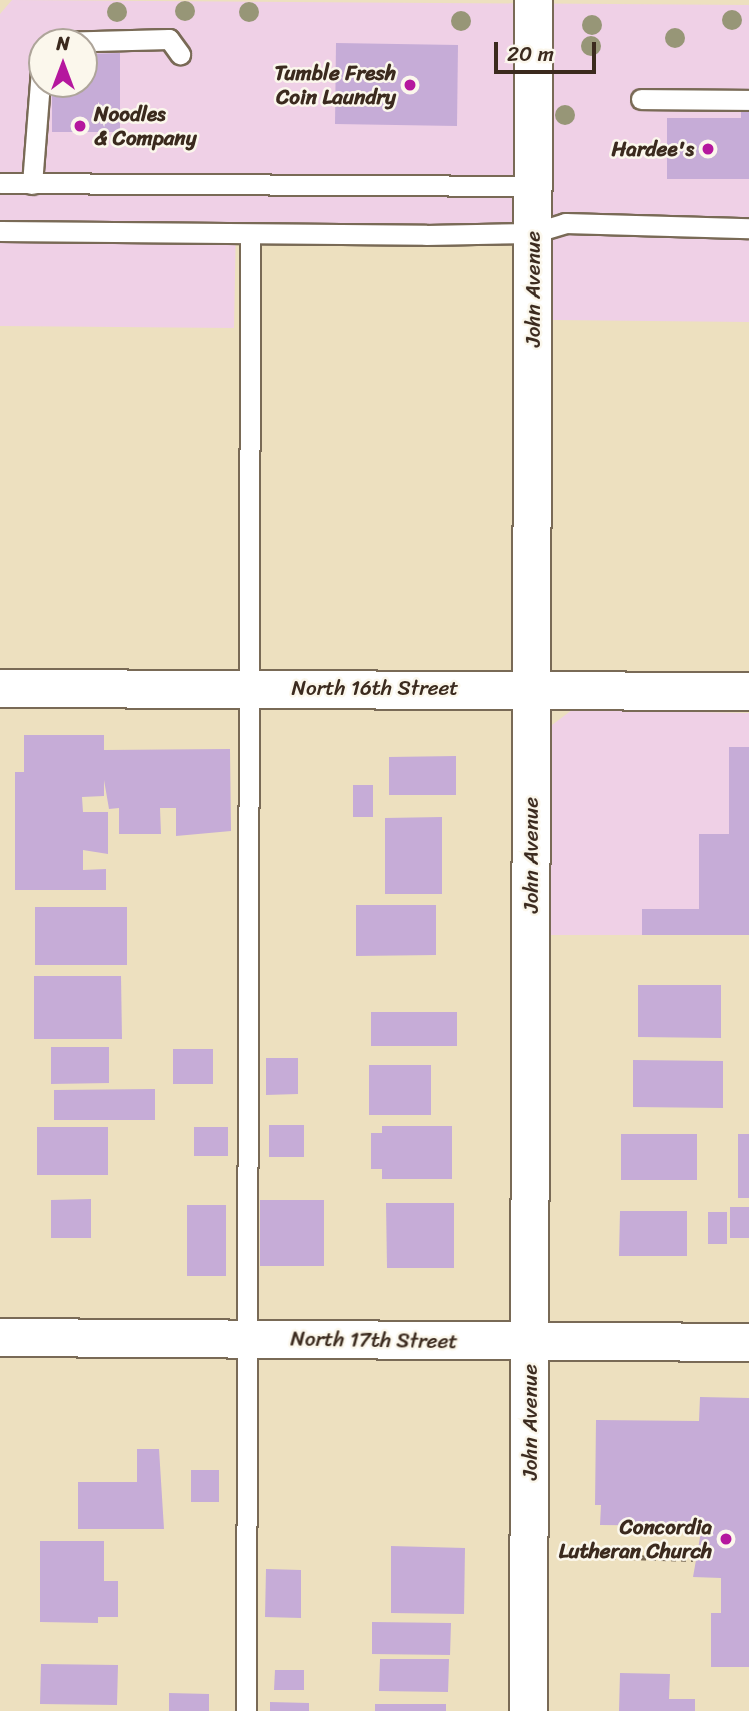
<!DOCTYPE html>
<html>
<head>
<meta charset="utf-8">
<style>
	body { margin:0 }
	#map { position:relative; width:749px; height:1711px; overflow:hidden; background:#ede0bf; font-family:Sriracha,sans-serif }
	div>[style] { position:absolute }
	.built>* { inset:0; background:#efd0e6 }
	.building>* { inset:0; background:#c6acd7 }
	.path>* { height:4.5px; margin-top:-2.25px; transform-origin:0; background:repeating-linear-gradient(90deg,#796a56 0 5px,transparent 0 10px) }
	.roads { filter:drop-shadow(2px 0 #796a56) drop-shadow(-2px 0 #796a56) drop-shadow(0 2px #796a56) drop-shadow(0 -2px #796a56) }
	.service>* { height:19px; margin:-9.5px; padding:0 9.5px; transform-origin:9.5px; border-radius:9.5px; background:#fff }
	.minor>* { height:37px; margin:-18.5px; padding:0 18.5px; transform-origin:18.5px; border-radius:18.5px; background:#fff }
	.trees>* { width:20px; height:20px; margin:-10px; border-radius:50%; background:#979677 }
	.dots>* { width:19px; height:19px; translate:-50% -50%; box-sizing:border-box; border:4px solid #fbf7ec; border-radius:50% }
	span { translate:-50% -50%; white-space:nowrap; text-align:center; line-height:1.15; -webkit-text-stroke:5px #fbf7ec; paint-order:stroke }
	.poi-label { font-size:21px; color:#3b2a1e; font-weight:700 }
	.right { translate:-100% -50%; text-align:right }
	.left { translate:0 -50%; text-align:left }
	.street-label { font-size:21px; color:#3b2a1e }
	.north { position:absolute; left:28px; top:28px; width:70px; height:70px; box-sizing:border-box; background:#fbf7ec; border:2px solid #aea59a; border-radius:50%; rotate:0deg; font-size:19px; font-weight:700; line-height:28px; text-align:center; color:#3b2a1e }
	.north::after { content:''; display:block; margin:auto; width:24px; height:32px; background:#b5179e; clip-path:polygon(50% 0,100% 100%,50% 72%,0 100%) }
	.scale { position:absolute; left:494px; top:42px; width:102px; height:32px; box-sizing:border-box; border:4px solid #3b2a1e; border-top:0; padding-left:9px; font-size:21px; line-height:24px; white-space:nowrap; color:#3b2a1e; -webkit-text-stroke:5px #fbf7ec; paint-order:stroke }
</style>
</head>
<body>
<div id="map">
	<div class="built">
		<i style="clip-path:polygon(evenodd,12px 0,749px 5px,749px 322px,552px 320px,551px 226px,236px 223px,234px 328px,0 326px,0 14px,12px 0,42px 42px,84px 42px,84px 84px,42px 84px,42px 42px)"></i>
		<i style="clip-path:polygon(572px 710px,749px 713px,749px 935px,547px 935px,552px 725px)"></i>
	</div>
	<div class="building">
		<i style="clip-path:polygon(336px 43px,458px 45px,457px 126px,335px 124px)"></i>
		<i style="clip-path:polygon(120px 53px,120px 132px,52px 132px,52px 84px,84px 84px,84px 54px)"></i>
		<i style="clip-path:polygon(741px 106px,749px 106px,749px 179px,667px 179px,667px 118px,741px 118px)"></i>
		<i style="clip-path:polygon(24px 735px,104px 735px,104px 750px,230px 749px,231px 831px,176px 836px,176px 808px,160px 808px,161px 834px,119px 834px,119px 808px,109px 809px,104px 780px,104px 796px,82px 797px,83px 812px,108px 812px,108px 854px,83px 850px,83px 870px,106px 869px,106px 890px,15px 890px,15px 772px,24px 772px)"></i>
		<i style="clip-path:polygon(729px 747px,749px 747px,749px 935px,642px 935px,642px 909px,699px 909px,699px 834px,729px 834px)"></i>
		<i style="clip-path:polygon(456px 756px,456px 795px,389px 795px,389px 757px)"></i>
		<i style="clip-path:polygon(353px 785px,373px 785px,373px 817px,353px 817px)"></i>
		<i style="clip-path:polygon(442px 817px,442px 894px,385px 894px,385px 818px)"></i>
		<i style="clip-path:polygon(356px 905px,436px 905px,436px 955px,356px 956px)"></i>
		<i style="clip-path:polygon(35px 907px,127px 907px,127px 965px,35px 965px)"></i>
		<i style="clip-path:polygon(34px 976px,121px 976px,122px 1039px,34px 1039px)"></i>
		<i style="clip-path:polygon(638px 985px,721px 985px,721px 1038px,638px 1037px)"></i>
		<i style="clip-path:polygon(371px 1012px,457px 1012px,457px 1046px,371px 1046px)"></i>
		<i style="clip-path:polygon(51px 1047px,109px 1047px,109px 1083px,51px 1084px)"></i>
		<i style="clip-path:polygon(173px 1049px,213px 1049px,213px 1084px,173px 1084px)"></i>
		<i style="clip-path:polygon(266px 1058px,298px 1058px,298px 1094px,266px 1095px)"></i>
		<i style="clip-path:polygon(633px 1060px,723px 1061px,723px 1108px,633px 1107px)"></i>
		<i style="clip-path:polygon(369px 1065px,431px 1065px,431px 1115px,369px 1115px)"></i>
		<i style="clip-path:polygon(155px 1089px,155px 1120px,54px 1120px,54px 1090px)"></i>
		<i style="clip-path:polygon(269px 1125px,304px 1125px,304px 1157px,269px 1157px)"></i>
		<i style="clip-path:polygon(382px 1126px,452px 1126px,452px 1179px,382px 1179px,382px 1169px,371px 1169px,371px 1133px,382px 1133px)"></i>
		<i style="clip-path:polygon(37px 1127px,108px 1127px,108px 1175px,37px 1175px)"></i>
		<i style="clip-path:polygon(194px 1127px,228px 1127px,228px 1156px,194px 1156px)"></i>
		<i style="clip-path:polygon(621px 1134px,697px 1134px,697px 1180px,621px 1180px)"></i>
		<i style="clip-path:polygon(738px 1134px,749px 1134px,749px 1198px,738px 1198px)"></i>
		<i style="clip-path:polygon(91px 1199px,91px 1238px,51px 1238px,51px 1200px)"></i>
		<i style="clip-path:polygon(260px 1200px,324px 1200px,324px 1266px,260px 1266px)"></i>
		<i style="clip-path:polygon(386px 1203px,454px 1203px,454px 1268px,387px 1268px)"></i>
		<i style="clip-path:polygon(187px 1205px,226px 1205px,226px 1276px,187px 1276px)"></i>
		<i style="clip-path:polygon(730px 1207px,749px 1207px,749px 1238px,730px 1238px)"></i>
		<i style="clip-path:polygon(620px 1211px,687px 1211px,687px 1256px,619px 1256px)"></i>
		<i style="clip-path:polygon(708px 1212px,727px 1212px,727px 1244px,708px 1244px)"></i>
		<i style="clip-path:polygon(700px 1397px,749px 1398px,749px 1667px,711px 1667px,711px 1613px,721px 1613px,721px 1578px,693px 1577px,702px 1526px,600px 1525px,601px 1505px,595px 1505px,596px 1420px,699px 1421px)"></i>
		<i style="clip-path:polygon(137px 1449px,159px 1449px,164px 1529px,78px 1529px,78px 1482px,137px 1482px)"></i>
		<i style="clip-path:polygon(191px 1470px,219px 1470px,219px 1502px,191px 1502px)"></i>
		<i style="clip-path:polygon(40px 1541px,104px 1541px,104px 1581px,118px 1581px,118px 1617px,98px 1617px,98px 1623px,40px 1622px)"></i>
		<i style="clip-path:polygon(391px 1546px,465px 1548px,464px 1614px,391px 1613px)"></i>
		<i style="clip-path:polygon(266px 1569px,301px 1570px,301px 1618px,265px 1617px)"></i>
		<i style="clip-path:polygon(372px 1622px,451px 1623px,450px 1655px,372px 1654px)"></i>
		<i style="clip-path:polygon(380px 1659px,449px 1659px,448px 1692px,379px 1691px)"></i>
		<i style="clip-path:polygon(41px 1664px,118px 1665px,117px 1705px,40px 1704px)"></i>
		<i style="clip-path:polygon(275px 1670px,304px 1670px,304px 1690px,274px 1690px)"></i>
		<i style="clip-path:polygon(620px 1673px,670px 1674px,669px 1699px,695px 1699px,695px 1711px,619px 1711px)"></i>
		<i style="clip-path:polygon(169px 1693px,209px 1694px,209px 1711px,169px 1711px)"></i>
		<i style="clip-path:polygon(270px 1702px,309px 1703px,309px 1711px,270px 1711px)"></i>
		<i style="clip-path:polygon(375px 1704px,446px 1704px,446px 1711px,375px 1711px)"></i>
	</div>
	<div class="path">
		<i style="left:561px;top:1555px;width:132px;rotate:1.7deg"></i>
	</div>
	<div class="roads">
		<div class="service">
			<i style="left:56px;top:42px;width:113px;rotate:-1.5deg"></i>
			<i style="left:169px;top:39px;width:19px;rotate:54deg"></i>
			<i style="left:641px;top:99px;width:108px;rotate:0.5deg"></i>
			<i style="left:0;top:183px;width:534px;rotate:0.32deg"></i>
			<i style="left:32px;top:184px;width:127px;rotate:-85.5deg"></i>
			<i style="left:0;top:231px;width:426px;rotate:0.5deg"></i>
			<i style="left:426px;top:235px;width:107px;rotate:-1.1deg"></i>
			<i style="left:533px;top:233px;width:34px;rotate:-17deg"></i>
			<i style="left:565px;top:223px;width:184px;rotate:1.6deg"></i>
			<i style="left:246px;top:1711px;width:1476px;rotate:-89.84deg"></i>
		</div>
		<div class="minor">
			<i style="left:0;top:688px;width:749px;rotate:0.23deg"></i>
			<i style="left:0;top:1337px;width:749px;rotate:0.38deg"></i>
			<i style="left:528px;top:1711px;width:1711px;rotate:-89.83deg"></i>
		</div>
	</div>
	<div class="trees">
		<i style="left:185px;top:11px"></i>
		<i style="left:117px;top:12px"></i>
		<i style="left:249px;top:12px"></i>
		<i style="left:732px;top:20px"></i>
		<i style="left:461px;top:21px"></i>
		<i style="left:592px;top:25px"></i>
		<i style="left:675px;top:38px"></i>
		<i style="left:591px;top:46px"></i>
		<i style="left:565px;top:115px"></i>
	</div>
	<div class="dots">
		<i style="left:410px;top:85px;background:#b5179e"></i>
		<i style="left:80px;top:126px;background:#b5179e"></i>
		<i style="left:708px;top:149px;background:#b5179e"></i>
		<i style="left:726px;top:1539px;background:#b5179e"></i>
	</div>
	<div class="poi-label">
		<span class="right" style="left:396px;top:85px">Tumble Fresh<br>Coin Laundry</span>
		<span class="left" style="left:94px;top:126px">Noodles<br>&amp; Company</span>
		<span class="right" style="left:694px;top:149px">Hardee's</span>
		<span class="right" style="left:712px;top:1539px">Concordia<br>Lutheran Church</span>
	</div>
	<div class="street-label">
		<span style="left:533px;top:289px;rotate:-90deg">John Avenue</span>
		<span style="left:375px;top:688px">North 16th Street</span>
		<span style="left:531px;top:855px;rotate:-90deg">John Avenue</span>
		<span style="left:374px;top:1340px;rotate:1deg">North 17th Street</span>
		<span style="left:530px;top:1422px;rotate:-90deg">John Avenue</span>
	</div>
	<div class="north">N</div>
	<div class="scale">20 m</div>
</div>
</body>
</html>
